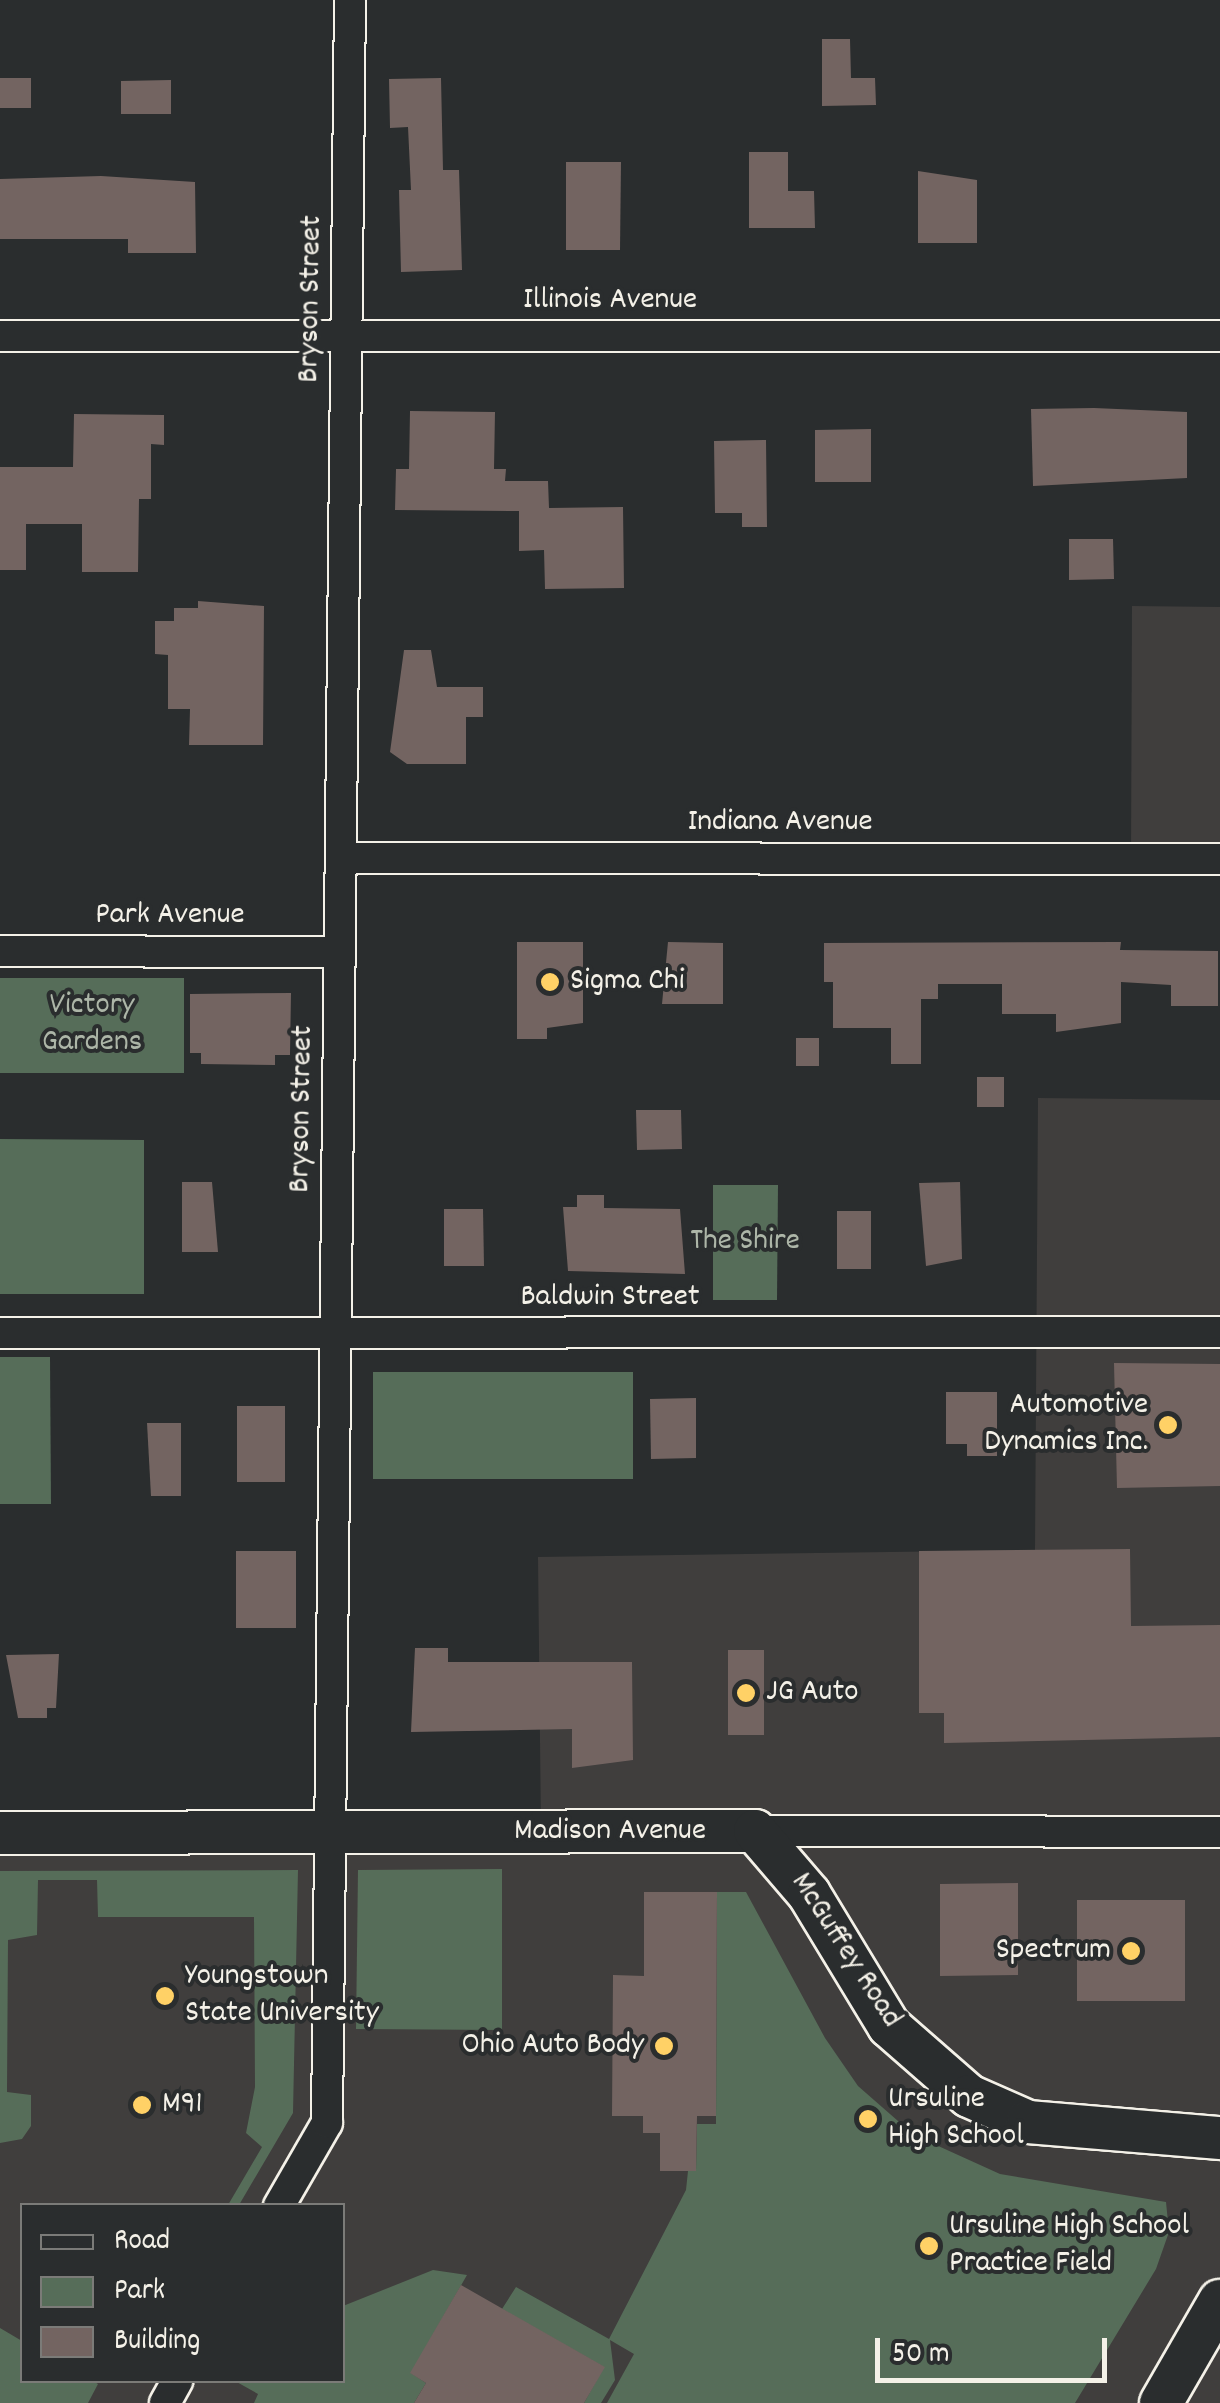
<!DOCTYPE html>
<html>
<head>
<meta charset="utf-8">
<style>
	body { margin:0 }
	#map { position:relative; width:1220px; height:2403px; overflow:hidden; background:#2a2d2e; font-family:Dekko,sans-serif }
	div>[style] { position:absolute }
	.built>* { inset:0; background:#403e3d }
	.green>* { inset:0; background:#566d59 }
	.building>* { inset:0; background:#736461 }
	.roads { filter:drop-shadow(2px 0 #f4f1e8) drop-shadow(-2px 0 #f4f1e8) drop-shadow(0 2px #f4f1e8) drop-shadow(0 -2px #f4f1e8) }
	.street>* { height:30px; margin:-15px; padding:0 15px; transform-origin:15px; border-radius:15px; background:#2a2d2e }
	.secondary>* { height:42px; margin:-21px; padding:0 21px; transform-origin:21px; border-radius:21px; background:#2a2d2e }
	.dots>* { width:28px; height:28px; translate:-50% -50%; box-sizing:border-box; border:5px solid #2a2d2e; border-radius:50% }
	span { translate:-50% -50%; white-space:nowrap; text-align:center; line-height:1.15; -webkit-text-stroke:8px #2a2d2e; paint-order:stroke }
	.street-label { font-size:32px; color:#f4f1e8 }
	.poi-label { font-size:32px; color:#f4f1e8 }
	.left { translate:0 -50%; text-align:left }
	.right { translate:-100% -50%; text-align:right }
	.park-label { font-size:32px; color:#adb6a8 }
	.legend { position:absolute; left:20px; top:2203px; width:325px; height:180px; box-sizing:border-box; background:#2a2d2e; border:2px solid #7b7b78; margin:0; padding:12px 18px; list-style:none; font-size:30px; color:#f4f1e8 }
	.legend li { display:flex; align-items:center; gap:20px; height:50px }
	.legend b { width:50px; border:2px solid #7b7b78 }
	.scale { position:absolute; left:875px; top:2338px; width:232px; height:45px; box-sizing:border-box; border:5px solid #f4f1e8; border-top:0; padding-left:12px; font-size:30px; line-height:35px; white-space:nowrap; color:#f4f1e8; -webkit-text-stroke:8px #2a2d2e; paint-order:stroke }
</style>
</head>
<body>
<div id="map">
	<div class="built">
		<i style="clip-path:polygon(1132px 606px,1220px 607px,1220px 859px,1131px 859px)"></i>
		<i style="clip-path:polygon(evenodd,1038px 1098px,1220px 1100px,1220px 2403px,0 2403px,0 1833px,541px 1831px,538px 1557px,1035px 1550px,1038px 1098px,22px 2206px,342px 2206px,342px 2380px,22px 2380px,22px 2206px)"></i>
	</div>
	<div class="green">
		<i style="clip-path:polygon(0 978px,184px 978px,184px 1073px,0 1073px)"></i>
		<i style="clip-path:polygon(0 1139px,144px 1140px,144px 1294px,0 1294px)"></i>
		<i style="clip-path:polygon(713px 1185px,778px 1185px,777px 1300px,713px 1300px)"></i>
		<i style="clip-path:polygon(0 1357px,50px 1357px,51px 1504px,0 1504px)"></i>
		<i style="clip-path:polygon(373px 1372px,633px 1372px,633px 1479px,373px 1479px)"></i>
		<i style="clip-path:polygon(502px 1869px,502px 2030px,356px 2029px,358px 1870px)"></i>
		<i style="clip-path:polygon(298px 1870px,293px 2113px,239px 2205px,228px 2205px,262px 2147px,246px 2133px,255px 2087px,254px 1917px,98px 1917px,97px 1880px,38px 1880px,37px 1935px,8px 1940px,7px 2092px,31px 2095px,31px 2126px,22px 2139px,0 2143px,0 1871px)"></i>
		<i style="clip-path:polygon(717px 1892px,746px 1892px,825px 2038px,858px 2086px,914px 2135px,1000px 2174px,1166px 2202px,1169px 2232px,1156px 2269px,1075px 2403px,607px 2403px,634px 2354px,610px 2340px,615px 2380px,601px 2403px,584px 2403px,604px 2367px,502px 2309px,516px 2287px,609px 2339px,686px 2190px,688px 2171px,696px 2170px,697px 2124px,716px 2124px)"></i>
		<i style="clip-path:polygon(433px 2270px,467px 2275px,411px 2373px,426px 2383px,414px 2403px,254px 2403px,258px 2394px,235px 2381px,342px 2380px,343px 2306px)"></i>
		<i style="clip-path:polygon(0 2328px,22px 2341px,22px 2380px,93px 2381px,98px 2384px,88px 2403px,0 2403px)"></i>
	</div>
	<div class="building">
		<i style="clip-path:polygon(822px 39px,850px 39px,851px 78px,875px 78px,876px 105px,822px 106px)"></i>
		<i style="clip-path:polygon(0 78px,31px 78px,31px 108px,0 108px)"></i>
		<i style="clip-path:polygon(441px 78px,443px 170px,459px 170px,462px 270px,401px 272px,399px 190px,411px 190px,408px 127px,390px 128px,389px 79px)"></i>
		<i style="clip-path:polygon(171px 80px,171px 114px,121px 114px,121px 81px)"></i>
		<i style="clip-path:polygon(749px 152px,788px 152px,788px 191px,814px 191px,815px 228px,749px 228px)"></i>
		<i style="clip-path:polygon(566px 162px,621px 162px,620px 250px,566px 250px)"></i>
		<i style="clip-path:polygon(918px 171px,977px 180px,977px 243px,918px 243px)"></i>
		<i style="clip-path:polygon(101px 176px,195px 182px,196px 253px,128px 253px,128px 239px,0 239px,0 179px)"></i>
		<i style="clip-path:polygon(1094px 408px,1187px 412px,1187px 478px,1033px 486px,1031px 409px)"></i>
		<i style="clip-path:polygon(410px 411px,495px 412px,494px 469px,506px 469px,505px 481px,548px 481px,549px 508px,623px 507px,624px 588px,545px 589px,544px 550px,519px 551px,519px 511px,395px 510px,396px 469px,409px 469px)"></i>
		<i style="clip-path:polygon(74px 414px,164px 415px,164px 445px,151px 444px,151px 499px,139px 499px,138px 572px,82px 572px,82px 524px,26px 524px,26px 570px,0 570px,0 467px,73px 467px)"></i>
		<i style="clip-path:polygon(871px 429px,871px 482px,815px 482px,815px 430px)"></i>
		<i style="clip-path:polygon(766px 440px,767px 527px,742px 527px,742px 513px,715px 513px,714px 441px)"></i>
		<i style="clip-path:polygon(1069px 539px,1113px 539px,1114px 579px,1069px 580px)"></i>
		<i style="clip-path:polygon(198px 601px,264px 606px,263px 745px,189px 745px,190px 709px,168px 709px,168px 655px,155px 654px,155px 621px,174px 621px,174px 608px,198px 608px)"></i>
		<i style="clip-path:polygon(404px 650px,431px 650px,437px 687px,483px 687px,483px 717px,466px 717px,466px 764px,407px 764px,390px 752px)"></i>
		<i style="clip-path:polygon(517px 942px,583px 942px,583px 1023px,547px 1028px,547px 1039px,517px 1039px)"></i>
		<i style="clip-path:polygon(668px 942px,723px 943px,723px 1004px,662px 1004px)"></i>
		<i style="clip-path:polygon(1121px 942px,1120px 950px,1218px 951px,1218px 1006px,1171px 1006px,1171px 985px,1121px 982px,1121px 1023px,1056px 1032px,1056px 1014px,1002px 1014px,1002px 984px,938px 984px,938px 999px,921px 999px,921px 1064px,891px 1064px,891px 1028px,833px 1028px,833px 982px,824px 982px,824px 943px)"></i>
		<i style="clip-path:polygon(291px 993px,290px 1055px,275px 1055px,275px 1065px,201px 1064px,201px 1053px,190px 1053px,190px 994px)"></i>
		<i style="clip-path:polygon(796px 1038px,819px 1038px,819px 1066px,796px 1066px)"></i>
		<i style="clip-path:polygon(977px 1077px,1004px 1077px,1004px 1107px,977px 1107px)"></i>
		<i style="clip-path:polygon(636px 1110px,681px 1110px,682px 1149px,637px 1150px)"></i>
		<i style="clip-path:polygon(182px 1182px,212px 1182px,218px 1252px,182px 1252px)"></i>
		<i style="clip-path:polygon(960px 1182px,962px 1259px,926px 1266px,919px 1183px)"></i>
		<i style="clip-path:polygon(577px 1195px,604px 1195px,604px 1208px,680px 1209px,685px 1274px,568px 1271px,563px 1207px,577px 1207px)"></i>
		<i style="clip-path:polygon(444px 1209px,483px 1209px,484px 1266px,444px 1266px)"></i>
		<i style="clip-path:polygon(837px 1211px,871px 1211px,871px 1269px,837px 1269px)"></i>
		<i style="clip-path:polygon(1114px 1363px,1220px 1364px,1220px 1486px,1117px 1488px)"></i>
		<i style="clip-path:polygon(946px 1392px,997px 1392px,997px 1456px,967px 1456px,967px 1444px,946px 1444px)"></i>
		<i style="clip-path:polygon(696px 1398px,696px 1458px,651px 1459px,650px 1399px)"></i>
		<i style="clip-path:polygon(237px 1406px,285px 1406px,285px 1482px,237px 1482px)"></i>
		<i style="clip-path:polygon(147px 1423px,181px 1423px,181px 1496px,151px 1496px)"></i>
		<i style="clip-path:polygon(1130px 1549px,1131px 1626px,1220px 1625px,1220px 1737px,944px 1743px,944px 1713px,919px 1713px,919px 1551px)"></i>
		<i style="clip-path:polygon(236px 1551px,296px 1551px,296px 1628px,236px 1628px)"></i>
		<i style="clip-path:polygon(415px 1648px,448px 1648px,448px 1662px,632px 1662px,633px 1760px,572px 1768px,572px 1729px,411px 1732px)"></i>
		<i style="clip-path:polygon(728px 1650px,764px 1650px,764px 1735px,728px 1735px)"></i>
		<i style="clip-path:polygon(59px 1654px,56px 1708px,47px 1708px,47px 1718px,18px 1718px,6px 1655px)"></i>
		<i style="clip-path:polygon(1018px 1883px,1018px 1975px,940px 1976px,940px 1884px)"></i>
		<i style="clip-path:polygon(644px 1892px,717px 1892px,716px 2116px,697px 2116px,696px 2171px,660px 2171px,660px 2133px,643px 2133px,643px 2116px,612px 2116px,613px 1975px,644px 1976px)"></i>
		<i style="clip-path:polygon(1077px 1900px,1185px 1900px,1185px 2001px,1077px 2001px)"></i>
		<i style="clip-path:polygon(461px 2285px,605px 2367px,584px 2403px,414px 2403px,426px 2383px,410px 2373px)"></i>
	</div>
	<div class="roads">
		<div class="street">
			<i style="left:0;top:336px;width:1220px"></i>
			<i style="left:341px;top:858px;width:879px;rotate:0.07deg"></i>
			<i style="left:0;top:951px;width:340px;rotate:0.2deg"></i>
			<i style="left:0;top:1333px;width:1220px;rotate:-0.05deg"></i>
			<i style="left:755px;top:1831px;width:465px;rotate:0.1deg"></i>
			<i style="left:279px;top:2206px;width:96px;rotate:-60deg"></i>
			<i style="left:327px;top:2123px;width:2123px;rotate:-89.38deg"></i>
			<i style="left:165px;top:2403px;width:26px;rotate:-61deg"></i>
		</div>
		<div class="secondary">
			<i style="left:0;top:1833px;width:755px;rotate:-0.15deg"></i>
			<i style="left:755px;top:1831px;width:83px;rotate:49.4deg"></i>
			<i style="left:809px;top:1894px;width:154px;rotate:58.8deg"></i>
			<i style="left:889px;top:2026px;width:106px;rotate:41.2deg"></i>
			<i style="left:969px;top:2096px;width:64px;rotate:23.8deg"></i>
			<i style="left:1028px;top:2122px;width:193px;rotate:4.8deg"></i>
			<i style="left:1161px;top:2403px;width:118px;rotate:-60deg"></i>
		</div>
	</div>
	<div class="dots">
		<i style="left:550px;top:982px;background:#ffd166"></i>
		<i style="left:1168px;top:1425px;background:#ffd166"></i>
		<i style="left:746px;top:1693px;background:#ffd166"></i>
		<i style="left:1131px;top:1951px;background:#ffd166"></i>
		<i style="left:165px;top:1996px;background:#ffd166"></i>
		<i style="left:664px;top:2046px;background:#ffd166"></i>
		<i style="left:142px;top:2105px;background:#ffd166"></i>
		<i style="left:868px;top:2119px;background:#ffd166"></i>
		<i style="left:929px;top:2246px;background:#ffd166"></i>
	</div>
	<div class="street-label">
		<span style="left:312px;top:299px;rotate:-89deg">Bryson Street</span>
		<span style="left:610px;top:301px">Illinois Avenue</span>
		<span style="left:780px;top:823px">Indiana Avenue</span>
		<span style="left:170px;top:916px">Park Avenue</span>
		<span style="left:303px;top:1109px;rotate:-89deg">Bryson Street</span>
		<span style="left:610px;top:1298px">Baldwin Street</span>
		<span style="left:610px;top:1832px">Madison Avenue</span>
		<span style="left:845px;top:1951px;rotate:57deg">McGuffey Road</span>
	</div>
	<div class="poi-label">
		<span class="left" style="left:570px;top:982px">Sigma Chi</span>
		<span class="right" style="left:1148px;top:1425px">Automotive<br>Dynamics Inc.</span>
		<span class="left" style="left:766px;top:1693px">JG Auto</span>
		<span class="right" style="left:1111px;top:1951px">Spectrum</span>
		<span class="left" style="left:185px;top:1996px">Youngstown<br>State University</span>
		<span class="right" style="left:644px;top:2046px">Ohio Auto Body</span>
		<span class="left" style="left:888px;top:2119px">Ursuline<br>High School</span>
		<span class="left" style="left:162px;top:2105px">M91</span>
		<span class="left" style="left:949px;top:2246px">Ursuline High School<br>Practice Field</span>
	</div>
	<div class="park-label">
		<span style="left:92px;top:1025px">Victory<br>Gardens</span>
		<span style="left:745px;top:1242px">The Shire</span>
	</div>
	<ul class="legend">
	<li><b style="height:12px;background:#2a2d2e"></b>Road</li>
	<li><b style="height:28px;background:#566d59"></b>Park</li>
	<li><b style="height:28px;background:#736461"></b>Building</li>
	</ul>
	<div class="scale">50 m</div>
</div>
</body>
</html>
